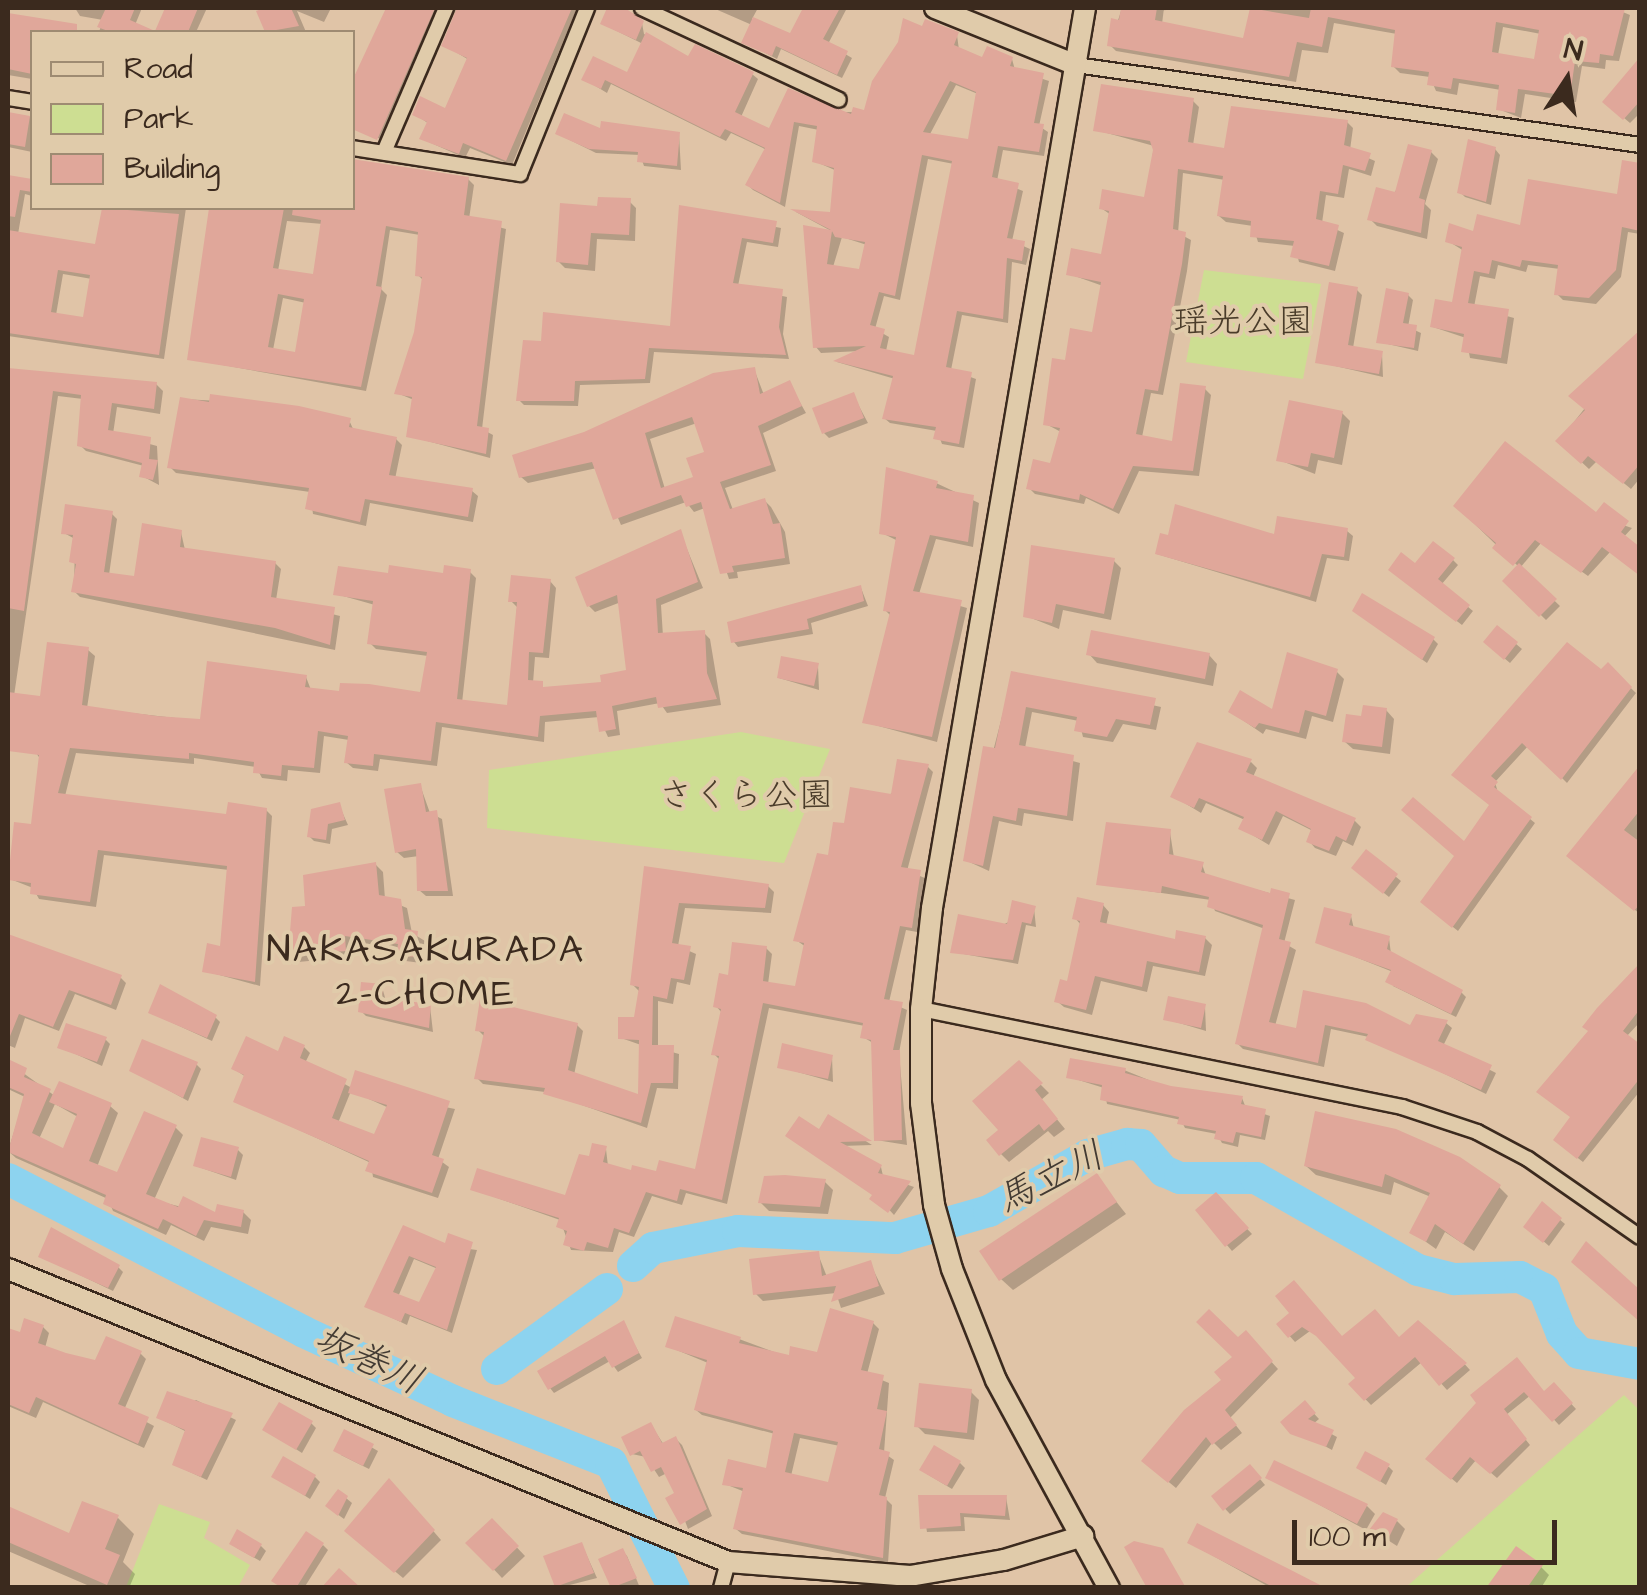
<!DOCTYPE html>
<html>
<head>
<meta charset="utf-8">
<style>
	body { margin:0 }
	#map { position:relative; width:1647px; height:1595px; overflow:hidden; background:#e0c4a7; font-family:"Architects Daughter","Klee One",sans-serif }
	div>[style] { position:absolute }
	.green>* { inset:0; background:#cdde92 }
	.shadow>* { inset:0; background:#0003 }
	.river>* { height:32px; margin:-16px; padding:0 16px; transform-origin:16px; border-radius:16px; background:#8dd3ef }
	.building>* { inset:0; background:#e0a79a }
	.roads { filter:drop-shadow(2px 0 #3b2a1e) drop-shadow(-2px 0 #3b2a1e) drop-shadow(0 2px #3b2a1e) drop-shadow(0 -2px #3b2a1e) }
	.street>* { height:14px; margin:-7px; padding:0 7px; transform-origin:7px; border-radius:7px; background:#e0cbaa }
	.secondary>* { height:20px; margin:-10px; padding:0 10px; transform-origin:10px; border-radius:10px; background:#e0cbaa }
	span { translate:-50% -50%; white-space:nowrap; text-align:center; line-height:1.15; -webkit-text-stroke:8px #e0cbaa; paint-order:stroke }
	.park-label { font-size:35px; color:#4a3c2a }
	.neighbourhood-label { font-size:38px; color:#3b2a1e; letter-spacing:2.5px }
	.water-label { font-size:38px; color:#433b33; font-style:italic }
	.frame { position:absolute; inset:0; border:10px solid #3b2a1e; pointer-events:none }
	.legend { position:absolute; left:30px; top:30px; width:325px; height:180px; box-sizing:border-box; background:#e0cbaa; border:2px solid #9e8b72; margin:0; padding:12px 18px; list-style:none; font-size:30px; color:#3b2a1e }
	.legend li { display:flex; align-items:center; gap:20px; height:50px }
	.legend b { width:50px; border:2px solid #9e8b72 }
	.north { position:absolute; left:1517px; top:30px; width:100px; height:100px; -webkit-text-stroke:8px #e0cbaa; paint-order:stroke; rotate:12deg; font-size:28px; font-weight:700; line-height:40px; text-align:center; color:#3b2a1e }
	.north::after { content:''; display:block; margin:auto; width:35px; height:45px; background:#3b2a1e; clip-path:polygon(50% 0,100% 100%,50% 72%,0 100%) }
	.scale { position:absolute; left:1292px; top:1520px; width:265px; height:45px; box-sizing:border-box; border:5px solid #3b2a1e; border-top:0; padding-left:12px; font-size:30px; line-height:35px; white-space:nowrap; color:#3b2a1e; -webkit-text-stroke:8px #e0cbaa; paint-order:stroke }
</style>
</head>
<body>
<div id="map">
	<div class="green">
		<i style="clip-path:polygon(1204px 270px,1321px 284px,1303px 379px,1186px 362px)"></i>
		<i style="clip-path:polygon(741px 732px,830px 749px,784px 863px,487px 828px,489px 770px)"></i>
		<i style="clip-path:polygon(1624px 1395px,1639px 1410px,1639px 1587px,1405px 1588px)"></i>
		<i style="clip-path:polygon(159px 1504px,210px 1522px,204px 1538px,250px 1565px,238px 1587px,126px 1587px)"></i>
	</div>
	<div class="shadow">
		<i style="clip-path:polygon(75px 8px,142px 8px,135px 25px,152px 32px,99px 32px,103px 20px,80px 16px)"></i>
		<i style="clip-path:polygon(169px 8px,207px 8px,196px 32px,157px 32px)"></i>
		<i style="clip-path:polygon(271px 8px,331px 8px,324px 22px,297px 11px,306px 32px,268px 32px,259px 12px)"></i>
		<i style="clip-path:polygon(389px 8px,446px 8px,385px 141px,352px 127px,352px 82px)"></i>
		<i style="clip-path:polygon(457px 8px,577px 8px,512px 165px,470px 148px,465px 158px,422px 139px,429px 124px,415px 114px,446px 111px,469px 60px,444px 45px)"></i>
		<i style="clip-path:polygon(evenodd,610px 8px,642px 23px,644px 34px,689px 59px,752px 74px,758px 79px,741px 117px,770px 131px,789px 91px,835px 112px,866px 112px,924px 29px,957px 35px,959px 50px,984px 60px,1012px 59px,1015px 70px,1049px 81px,1039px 126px,1048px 132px,1044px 156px,1003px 150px,997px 181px,1023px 191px,1012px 241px,1030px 249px,1026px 265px,1012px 262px,1008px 323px,962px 315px,951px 370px,976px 379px,964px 448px,942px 444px,937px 431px,890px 423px,884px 418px,895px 379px,837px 362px,860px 351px,821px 353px,816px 347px,806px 228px,833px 232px,796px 212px,832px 215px,837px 171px,814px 161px,819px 130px,799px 126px,785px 207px,753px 190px,748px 185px,767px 150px,731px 133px,726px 141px,611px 84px,607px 93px,584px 79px,628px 75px,643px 44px,603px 24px,610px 8px,956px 85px,978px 94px,970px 141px,929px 136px,956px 85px,610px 8px,928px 159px,954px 164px,916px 358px,886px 351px,889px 337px,875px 329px,884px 296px,900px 300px,928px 159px,610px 8px,842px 237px,867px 245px,861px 271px,833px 267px,842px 237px)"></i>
		<i style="clip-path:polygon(713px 8px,758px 8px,752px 19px,791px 36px,806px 8px,847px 8px,828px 44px,852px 58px,842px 78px,781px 49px,777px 59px,744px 42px,752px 25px)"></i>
		<i style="clip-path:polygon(evenodd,1122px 8px,1164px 8px,1162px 24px,1245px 41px,1252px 8px,1613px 8px,1630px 15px,1619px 61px,1606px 60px,1605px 69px,1582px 66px,1576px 102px,1525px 94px,1521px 118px,1498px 109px,1501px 90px,1459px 83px,1457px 95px,1436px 91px,1430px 77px,1400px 73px,1393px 66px,1397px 34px,1334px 23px,1328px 53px,1302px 50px,1296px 82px,1116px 51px,1110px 45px,1122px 8px,1503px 27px,1541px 34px,1536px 62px,1498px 55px,1503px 27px)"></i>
		<i style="clip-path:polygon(8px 16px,52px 23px,60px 31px,32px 32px,32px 79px,8px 75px)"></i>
		<i style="clip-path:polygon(1640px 59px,1640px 113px,1630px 123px,1611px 107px)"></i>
		<i style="clip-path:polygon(1193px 101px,1199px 107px,1193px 145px,1226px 151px,1347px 122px,1353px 128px,1350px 150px,1375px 161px,1371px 176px,1349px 169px,1344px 198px,1326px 195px,1322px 223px,1344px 233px,1335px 271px,1299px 262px,1295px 246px,1258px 242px,1253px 226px,1226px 222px,1219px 216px,1225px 180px,1183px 173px,1178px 233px,1191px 240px,1187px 271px,1163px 395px,1151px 393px,1142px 437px,1174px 444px,1205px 389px,1211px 395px,1199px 476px,1139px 471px,1119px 514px,1086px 498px,1084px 504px,1035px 494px,1029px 488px,1052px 466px,1061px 432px,1046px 424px,1067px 363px,1094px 335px,1103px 286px,1069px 274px,1103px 257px,1111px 215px,1101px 208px,1146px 200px,1154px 146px,1096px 130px)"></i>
		<i style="clip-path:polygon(8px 113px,32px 117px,32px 152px,8px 147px)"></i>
		<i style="clip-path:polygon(602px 131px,679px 134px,681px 170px,644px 166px,640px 155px,596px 153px,558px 134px)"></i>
		<i style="clip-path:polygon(1495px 149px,1500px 155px,1491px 205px,1465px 197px,1460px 192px)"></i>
		<i style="clip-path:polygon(1431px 152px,1438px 159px,1425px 204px,1431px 210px,1427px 239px,1377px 226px,1370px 219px)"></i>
		<i style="clip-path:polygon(evenodd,32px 165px,32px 196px,25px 194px,18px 234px,97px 247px,104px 208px,186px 208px,164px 359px,8px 336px,16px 272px,8px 271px,8px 177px,30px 181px,32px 165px,63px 274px,92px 279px,85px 320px,56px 315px,63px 274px)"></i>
		<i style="clip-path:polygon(1640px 165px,1640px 234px,1628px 232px,1621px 277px,1596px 304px,1563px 300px,1557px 294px,1560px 269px,1528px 265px,1526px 272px,1498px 265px,1495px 279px,1480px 276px,1474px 307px,1514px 318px,1507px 364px,1470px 358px,1466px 338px,1433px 327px,1454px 305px,1464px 251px,1448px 241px,1522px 228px,1619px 197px)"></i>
		<i style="clip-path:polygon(evenodd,468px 179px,474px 185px,469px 219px,506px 229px,482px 429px,493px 435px,490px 458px,409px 436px,414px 400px,397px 393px,416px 333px,424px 281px,418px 275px,420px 235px,390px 230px,381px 289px,387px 295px,366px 391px,190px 359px,212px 208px,352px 208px,468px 179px,287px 221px,323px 224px,315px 277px,278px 271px,287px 221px,468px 179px,283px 298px,306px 303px,298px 355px,273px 350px,283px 298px)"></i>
		<i style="clip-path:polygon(629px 201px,636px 208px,635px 241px,597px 239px,595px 271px,565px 268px,558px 261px,600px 208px)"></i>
		<i style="clip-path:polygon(681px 208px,781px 228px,778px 247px,747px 242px,738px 286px,787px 297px,783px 334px,789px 359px,654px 352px,650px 383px,580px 385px,578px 406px,524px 405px,519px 400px,543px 344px,672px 329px)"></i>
		<i style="clip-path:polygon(1357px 290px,1362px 295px,1353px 348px,1382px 353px,1383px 377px,1318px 362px)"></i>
		<i style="clip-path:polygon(1408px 295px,1413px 300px,1408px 327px,1421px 333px,1418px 351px,1379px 342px)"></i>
		<i style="clip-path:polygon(1640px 338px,1640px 478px,1631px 489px,1597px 461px,1589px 469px,1559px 441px)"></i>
		<i style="clip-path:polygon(evenodd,754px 369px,764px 395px,789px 383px,806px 413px,763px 433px,776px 471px,725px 488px,733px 510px,765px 501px,771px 507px,785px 532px,790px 564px,737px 572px,738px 578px,729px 579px,705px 508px,694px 512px,686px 502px,621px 525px,597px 468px,528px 483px,521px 477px,585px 434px,754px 369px,697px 423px,707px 453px,696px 479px,665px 489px,650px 439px,697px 423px)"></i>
		<i style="clip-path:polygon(8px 370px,156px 384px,163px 391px,160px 414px,117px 407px,113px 434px,157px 446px,159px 485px,142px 476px,144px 466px,86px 451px,80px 445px,83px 399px,58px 396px,14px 696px,42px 699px,88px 650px,95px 656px,87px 708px,202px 721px,306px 677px,311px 690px,422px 695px,428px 656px,376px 649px,370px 643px,375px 605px,336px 594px,390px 576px,470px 572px,476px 578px,462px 703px,510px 708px,517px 607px,511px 601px,550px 581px,556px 588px,549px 658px,535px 657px,533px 683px,548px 689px,604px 684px,629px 672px,621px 602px,595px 612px,589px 606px,680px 532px,703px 588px,661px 605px,663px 636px,704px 633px,710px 639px,721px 705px,667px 713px,660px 703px,617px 711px,620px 735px,608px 737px,599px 717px,545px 722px,544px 742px,442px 727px,437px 766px,380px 759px,378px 771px,353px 768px,346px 762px,349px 740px,324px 736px,320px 773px,288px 770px,287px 781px,262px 778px,256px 767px,194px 758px,194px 764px,76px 753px,65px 796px,228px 817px,266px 810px,272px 816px,260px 986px,205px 971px,222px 949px,229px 870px,104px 855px,96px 907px,39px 899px,33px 888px,10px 879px,33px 827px,41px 760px,34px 750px,8px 747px)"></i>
		<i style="clip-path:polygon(853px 395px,868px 423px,829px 438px,824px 433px)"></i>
		<i style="clip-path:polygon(183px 399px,258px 403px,349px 420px,354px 431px,396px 439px,402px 445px,395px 479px,472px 491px,478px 496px,473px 522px,370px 503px,366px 526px,313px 514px,310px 492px,176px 473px,170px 467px)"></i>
		<i style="clip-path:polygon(1342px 413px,1350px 421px,1342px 465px,1318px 460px,1315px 474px,1279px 460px)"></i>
		<i style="clip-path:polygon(936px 483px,979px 503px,973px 547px,936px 539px,919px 594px,967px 608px,937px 742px,864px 722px,891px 616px,885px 610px,898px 541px,882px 533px)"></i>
		<i style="clip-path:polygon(1456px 506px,1596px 516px,1632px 528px,1588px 576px,1541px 543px,1520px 568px,1560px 606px,1546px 620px,1506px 581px,1519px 567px)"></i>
		<i style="clip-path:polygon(111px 513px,117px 519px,109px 575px,136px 579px,181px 532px,185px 550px,275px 563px,281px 569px,276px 600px,340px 616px,335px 650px,80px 597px,74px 591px,75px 539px,64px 533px)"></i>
		<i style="clip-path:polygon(1347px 531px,1353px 536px,1349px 561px,1327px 558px,1316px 602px,1157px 554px)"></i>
		<i style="clip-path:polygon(1453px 560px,1458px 565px,1441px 585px,1473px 611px,1462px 625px,1396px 575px)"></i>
		<i style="clip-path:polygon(1114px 561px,1121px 568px,1111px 620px,1063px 610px,1059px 629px,1026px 616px)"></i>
		<i style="clip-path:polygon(861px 588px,868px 606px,811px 623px,813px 634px,738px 647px,734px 642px)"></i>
		<i style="clip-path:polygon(1360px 615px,1433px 639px,1438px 644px,1427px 663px)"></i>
		<i style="clip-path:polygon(1497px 628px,1522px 649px,1510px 663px,1491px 647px)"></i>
		<i style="clip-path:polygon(1089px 654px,1209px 655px,1217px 664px,1213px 686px,1097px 663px)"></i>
		<i style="clip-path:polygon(818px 666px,819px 690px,779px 678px)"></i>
		<i style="clip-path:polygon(1608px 666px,1636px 693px,1567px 783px,1529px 745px,1495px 782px,1498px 793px,1535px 823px,1458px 931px,1428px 907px,1491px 805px,1459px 780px)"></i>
		<i style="clip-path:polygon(1337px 672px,1344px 679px,1333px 722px,1312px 716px,1306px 739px,1266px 729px,1263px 734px,1231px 712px,1274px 713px)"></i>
		<i style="clip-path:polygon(1013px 674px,1161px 707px,1156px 730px,1123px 724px,1113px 742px,1083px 737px,1079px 721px,1032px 712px,1025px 748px,1080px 763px,1073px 821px,1024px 813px,1022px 826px,999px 821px,989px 871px,965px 860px)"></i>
		<i style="clip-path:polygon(1386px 710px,1394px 719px,1390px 754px,1353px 749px,1344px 741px)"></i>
		<i style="clip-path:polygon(1251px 762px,1257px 768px,1253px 777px,1354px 820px,1361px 827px,1353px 846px,1343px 841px,1336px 856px,1315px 848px,1309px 841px,1313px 831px,1283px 816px,1269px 845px,1241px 828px,1245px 820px,1206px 803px,1201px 813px,1173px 796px)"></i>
		<i style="clip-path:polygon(928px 767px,933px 772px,907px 871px,925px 878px,917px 932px,906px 930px,889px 1002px,907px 1010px,899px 1053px,907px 1145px,876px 1140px,873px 1043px,863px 1037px,865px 1026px,769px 1008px,727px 1204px,686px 1193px,682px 1205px,652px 1196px,634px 1237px,619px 1232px,613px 1252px,571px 1250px,560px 1220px,472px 1189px,567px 1198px,590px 1159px,606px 1149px,608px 1166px,632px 1173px,697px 1172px,721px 1061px,714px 1054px,722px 1013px,716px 1006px,730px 978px,766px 948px,772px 954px,768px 984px,797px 989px,806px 947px,796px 940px,846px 826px)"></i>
		<i style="clip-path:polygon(1640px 768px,1640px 914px,1575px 861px)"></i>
		<i style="clip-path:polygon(420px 785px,430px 813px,442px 819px,453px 896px,426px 896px,419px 890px,419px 856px,404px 858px,397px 852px)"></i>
		<i style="clip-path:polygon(339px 805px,348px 825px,332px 829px,330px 844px,314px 841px,309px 836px)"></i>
		<i style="clip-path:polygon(1170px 832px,1174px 858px,1202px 864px,1206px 876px,1295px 900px,1284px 943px,1296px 950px,1275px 1026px,1298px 1031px,1305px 993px,1411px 1029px,1446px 1023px,1452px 1028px,1443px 1046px,1496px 1073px,1486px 1094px,1369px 1037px,1331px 1029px,1324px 1067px,1243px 1049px,1238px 1044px,1265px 929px,1215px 911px,1211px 900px,1098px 884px)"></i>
		<i style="clip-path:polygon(1367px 853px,1401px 881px,1389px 897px,1359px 873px)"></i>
		<i style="clip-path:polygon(376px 865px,383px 872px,385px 899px,407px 908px,412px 933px,425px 941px,421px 963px,406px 961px,399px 950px,351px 942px,352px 957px,298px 962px,291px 955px,308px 908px)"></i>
		<i style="clip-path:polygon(646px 869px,768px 886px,774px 892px,771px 913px,685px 908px,678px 946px,696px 954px,690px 985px,677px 982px,673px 1004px,658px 1001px,658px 1048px,679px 1054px,678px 1089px,657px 1088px,647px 1128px,545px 1092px,483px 1084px,477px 1078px,484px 1036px,478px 1030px,577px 1025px,583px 1031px,574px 1075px,641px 1097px,641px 1045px,621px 1038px,636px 1020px,639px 991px,633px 985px)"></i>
		<i style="clip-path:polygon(1103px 905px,1109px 912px,1106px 926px,1176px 942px,1205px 938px,1212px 945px,1205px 976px,1153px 966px,1147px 992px,1101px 981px,1092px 1015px,1064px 1007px,1057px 1001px,1069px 984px,1081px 925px,1075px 918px)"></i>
		<i style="clip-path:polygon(1034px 908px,1036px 927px,1026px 925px,1018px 964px,953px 952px)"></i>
		<i style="clip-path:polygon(1351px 916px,1354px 929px,1389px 938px,1391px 954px,1461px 992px,1466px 997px,1456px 1017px,1393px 986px,1393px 972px,1318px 942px)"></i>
		<i style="clip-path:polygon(8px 938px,120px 977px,126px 983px,116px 1010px,75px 994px,59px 1031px,25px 1018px,15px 1048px,8px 1045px)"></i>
		<i style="clip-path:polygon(1640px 967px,1640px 1022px,1626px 1037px,1640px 1047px,1640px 1091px,1583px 1162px,1561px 1145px)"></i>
		<i style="clip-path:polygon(382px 987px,386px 1001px,430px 1006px,433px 1032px,366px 1016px,361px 1011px)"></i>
		<i style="clip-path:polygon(1205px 1007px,1206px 1031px,1166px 1019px)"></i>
		<i style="clip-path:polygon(151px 1013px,215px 1017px,220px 1022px,212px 1041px)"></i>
		<i style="clip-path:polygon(105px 1039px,110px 1044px,102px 1066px,60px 1047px)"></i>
		<i style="clip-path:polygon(evenodd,304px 1047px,310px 1053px,305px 1063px,352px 1088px,455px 1109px,438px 1159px,449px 1167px,438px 1198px,373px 1177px,371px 1163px,236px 1101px,246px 1077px,234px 1069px,304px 1047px,351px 1091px,389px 1108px,375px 1138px,338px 1123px,351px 1091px)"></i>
		<i style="clip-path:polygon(832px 1057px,833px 1082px,780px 1067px)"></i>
		<i style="clip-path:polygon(evenodd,8px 1062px,55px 1096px,110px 1106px,118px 1113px,97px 1167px,118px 1175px,175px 1127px,183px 1135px,154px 1200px,217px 1216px,243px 1212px,251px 1220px,248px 1234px,211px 1227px,204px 1241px,171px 1225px,166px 1235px,113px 1211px,108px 1199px,16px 1158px,8px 1151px,25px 1097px,8px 1089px,8px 1062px,55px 1104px,78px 1117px,65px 1152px,39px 1139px,55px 1104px)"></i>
		<i style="clip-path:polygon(1019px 1063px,1049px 1093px,1041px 1100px,1065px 1129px,1054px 1137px,1048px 1131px,1009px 1162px,1001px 1154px,1002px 1130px)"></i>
		<i style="clip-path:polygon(196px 1064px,201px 1069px,188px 1101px,132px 1070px)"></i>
		<i style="clip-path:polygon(1124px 1070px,1171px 1089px,1242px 1098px,1246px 1108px,1270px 1116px,1265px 1140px,1240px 1135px,1238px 1147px,1222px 1143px,1217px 1134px,1185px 1128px,1181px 1120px,1107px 1104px,1104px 1088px,1069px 1077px)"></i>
		<i style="clip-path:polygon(1317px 1114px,1499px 1187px,1508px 1196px,1474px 1251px,1445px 1232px,1436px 1249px,1412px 1232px,1431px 1197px,1394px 1182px,1391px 1195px,1316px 1175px,1306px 1166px)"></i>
		<i style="clip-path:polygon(829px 1118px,872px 1145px,841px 1146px,881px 1167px,883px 1176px,914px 1187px,894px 1215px,819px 1133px)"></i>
		<i style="clip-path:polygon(238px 1150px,243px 1155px,236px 1180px,196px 1166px)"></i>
		<i style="clip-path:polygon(1096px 1176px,1126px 1214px,1013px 1290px,1001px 1279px)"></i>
		<i style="clip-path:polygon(825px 1182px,833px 1190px,828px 1214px,769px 1211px,761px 1203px)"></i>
		<i style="clip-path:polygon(1216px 1196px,1252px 1234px,1232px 1251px,1198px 1211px)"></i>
		<i style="clip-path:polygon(1542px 1205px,1565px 1224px,1549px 1246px,1526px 1226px)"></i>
		<i style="clip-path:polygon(evenodd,404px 1228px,446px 1246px,477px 1250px,452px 1333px,410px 1316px,407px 1325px,367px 1306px,404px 1228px,414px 1259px,438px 1269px,420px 1305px,398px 1297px,414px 1259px)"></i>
		<i style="clip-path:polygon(818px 1254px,827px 1277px,870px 1263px,885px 1294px,841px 1308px,836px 1293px,763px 1301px,756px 1294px)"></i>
		<i style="clip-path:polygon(41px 1256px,118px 1267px,123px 1272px,113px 1291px)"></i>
		<i style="clip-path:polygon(1293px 1313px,1342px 1339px,1399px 1340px,1444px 1352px,1450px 1348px,1470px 1370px,1447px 1390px,1422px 1362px,1371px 1405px,1351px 1384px,1358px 1378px,1323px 1340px,1310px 1331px,1295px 1342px,1279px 1324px)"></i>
		<i style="clip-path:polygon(evenodd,873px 1323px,879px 1329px,867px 1374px,889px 1383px,884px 1453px,894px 1460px,885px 1498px,892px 1505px,888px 1563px,742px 1534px,736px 1529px,745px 1492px,725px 1484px,768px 1471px,775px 1434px,702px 1415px,696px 1410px,708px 1363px,667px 1346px,739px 1339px,790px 1358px,819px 1355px,873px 1323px,800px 1438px,840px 1446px,830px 1485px,791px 1476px,800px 1438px)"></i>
		<i style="clip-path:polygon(623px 1324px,642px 1358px,618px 1372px,610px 1361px,554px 1393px,550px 1388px)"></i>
		<i style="clip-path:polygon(43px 1327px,49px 1333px,45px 1348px,97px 1363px,140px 1353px,146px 1359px,124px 1410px,154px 1426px,144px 1448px,43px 1402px,36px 1418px,8px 1406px,10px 1331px,21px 1335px)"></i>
		<i style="clip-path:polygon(1246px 1334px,1278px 1369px,1230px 1418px,1242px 1433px,1221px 1450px,1213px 1442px,1176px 1488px,1152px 1468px,1225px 1381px)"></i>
		<i style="clip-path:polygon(1517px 1360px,1545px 1394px,1554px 1385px,1576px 1409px,1559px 1425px,1531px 1395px,1506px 1415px,1530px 1445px,1497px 1478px,1476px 1460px,1457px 1483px,1434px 1464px)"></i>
		<i style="clip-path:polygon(971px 1392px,979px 1400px,974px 1440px,925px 1434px,917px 1426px)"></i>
		<i style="clip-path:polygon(196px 1400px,236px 1420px,207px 1480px,175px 1465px,187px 1432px,159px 1418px)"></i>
		<i style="clip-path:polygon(1305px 1404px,1319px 1419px,1313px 1424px,1337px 1437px,1332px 1450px,1288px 1426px)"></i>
		<i style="clip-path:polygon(311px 1423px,316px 1428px,302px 1453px,266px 1430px)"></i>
		<i style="clip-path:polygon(651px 1425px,664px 1445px,676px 1439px,682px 1445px,712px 1516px,688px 1529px,667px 1473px,659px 1477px,646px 1457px,632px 1454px)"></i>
		<i style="clip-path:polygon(345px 1432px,378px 1451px,369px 1469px,341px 1455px)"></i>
		<i style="clip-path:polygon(960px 1463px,965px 1468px,952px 1489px,927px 1474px)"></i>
		<i style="clip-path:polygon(1250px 1467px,1265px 1485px,1230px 1514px,1214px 1497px)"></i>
		<i style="clip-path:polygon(1389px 1467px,1393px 1471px,1386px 1485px,1359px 1468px)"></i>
		<i style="clip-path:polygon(274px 1476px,315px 1477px,320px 1482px,310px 1499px)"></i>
		<i style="clip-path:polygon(1268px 1477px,1367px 1506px,1375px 1514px,1366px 1530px)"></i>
		<i style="clip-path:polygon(397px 1489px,441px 1540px,403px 1578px,355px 1538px)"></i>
		<i style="clip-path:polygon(921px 1497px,1006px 1497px,1010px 1520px,964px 1517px,965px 1531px,927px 1532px)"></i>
		<i style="clip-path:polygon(346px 1498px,352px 1503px,344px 1519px,333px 1511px)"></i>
		<i style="clip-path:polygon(8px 1510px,71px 1537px,118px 1518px,134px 1534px,123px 1562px,135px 1574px,129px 1588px,94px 1588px,8px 1551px)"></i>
		<i style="clip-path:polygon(492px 1521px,525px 1556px,502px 1578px,469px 1543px)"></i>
		<i style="clip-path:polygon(1397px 1521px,1405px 1529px,1397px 1546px,1372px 1530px)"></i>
		<i style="clip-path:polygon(1190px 1543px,1321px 1588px,1271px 1588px)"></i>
		<i style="clip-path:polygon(323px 1545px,328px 1550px,304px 1588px,283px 1588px)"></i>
		<i style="clip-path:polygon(582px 1545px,597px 1578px,558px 1588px,557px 1586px)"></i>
		<i style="clip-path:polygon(261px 1546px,266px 1551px,260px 1561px,237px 1548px)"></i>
		<i style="clip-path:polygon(622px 1551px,627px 1556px,640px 1588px,614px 1588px,602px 1560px)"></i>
		<i style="clip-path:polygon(1541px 1567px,1549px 1575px,1541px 1588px,1489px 1588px)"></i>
	</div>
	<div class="river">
		<i style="left:8px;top:1179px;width:333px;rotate:27.3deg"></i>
		<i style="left:304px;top:1332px;width:164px;rotate:24.8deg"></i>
		<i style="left:453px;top:1401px;width:170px;rotate:21.4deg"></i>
		<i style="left:611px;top:1463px;width:140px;rotate:63.3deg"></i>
		<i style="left:633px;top:1266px;width:27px;rotate:-42deg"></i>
		<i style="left:653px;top:1248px;width:87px;rotate:-11.3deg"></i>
		<i style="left:738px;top:1231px;width:157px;rotate:2.6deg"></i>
		<i style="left:895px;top:1238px;width:98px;rotate:-16deg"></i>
		<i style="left:989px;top:1211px;width:114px;rotate:-29.5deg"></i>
		<i style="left:1088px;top:1155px;width:41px;rotate:-15.8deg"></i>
		<i style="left:1127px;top:1144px;width:14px;rotate:4deg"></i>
		<i style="left:1141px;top:1145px;width:35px;rotate:49deg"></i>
		<i style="left:1164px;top:1171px;width:17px;rotate:24deg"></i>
		<i style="left:1180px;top:1178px;width:76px"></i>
		<i style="left:1256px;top:1178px;width:186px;rotate:29.6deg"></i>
		<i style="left:1418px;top:1270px;width:38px;rotate:14deg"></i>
		<i style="left:1455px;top:1279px;width:65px;rotate:-1.8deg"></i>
		<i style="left:1520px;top:1277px;width:27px;rotate:27deg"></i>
		<i style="left:1544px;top:1289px;width:48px;rotate:68.2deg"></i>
		<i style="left:1562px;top:1334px;width:25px;rotate:48deg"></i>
		<i style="left:1579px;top:1353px;width:62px;rotate:10.2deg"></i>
		<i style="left:497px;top:1369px;width:136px;rotate:-36deg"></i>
	</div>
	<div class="building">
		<i style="clip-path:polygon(106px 8px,135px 8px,130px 20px,155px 31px,165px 8px,198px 8px,188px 32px,111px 32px,97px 27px)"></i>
		<i style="clip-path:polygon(264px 8px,291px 8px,299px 26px,265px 32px,256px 11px)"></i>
		<i style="clip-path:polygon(386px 8px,435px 8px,377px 140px,352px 129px,352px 81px)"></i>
		<i style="clip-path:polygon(457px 8px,572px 8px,506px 161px,463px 143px,459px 154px,419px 139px,427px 122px,412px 115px,420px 96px,445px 108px,467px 58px,441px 46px)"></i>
		<i style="clip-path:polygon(607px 8px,625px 8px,644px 21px,636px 40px,600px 24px)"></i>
		<i style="clip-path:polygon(803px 8px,840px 8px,823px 39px,848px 51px,837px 75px,776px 46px,772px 56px,741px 43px,753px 17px,790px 33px)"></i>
		<i style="clip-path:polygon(evenodd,1121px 8px,1157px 8px,1155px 20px,1243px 38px,1250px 8px,1309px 18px,1311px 8px,1625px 8px,1613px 56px,1600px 54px,1599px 63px,1575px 61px,1570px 96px,1518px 89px,1515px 113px,1496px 110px,1499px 85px,1453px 78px,1451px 89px,1427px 85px,1429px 72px,1391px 67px,1395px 30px,1328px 17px,1322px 47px,1297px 42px,1289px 77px,1107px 46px,1111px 18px,1119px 20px,1121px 8px,1496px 22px,1539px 30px,1534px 59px,1492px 52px,1496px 22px)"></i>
		<i style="clip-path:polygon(8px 13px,77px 24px,77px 32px,32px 32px,32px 74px,8px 69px)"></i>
		<i style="clip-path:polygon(evenodd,903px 18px,922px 26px,925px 19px,959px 32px,954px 45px,982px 57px,987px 46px,1013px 57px,1010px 66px,1044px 73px,1034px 123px,1044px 124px,1039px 152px,998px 146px,992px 177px,1019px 183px,1007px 238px,1025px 241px,1022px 261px,1007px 258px,1003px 319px,957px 311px,946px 367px,972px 372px,959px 444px,933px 439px,936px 427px,882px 419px,893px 376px,833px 361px,866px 346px,813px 348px,803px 225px,831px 230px,790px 209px,830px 212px,834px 168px,812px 162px,817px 126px,794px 122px,780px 203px,745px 185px,765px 148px,725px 129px,720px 137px,605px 80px,601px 89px,581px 80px,593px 56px,627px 72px,646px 32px,688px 56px,695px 44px,754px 72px,735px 112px,769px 128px,788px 88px,851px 114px,853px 107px,864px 110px,872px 81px,898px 42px,903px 18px,950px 81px,976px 92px,968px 139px,923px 132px,950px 81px,903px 18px,922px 155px,952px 161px,914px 355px,880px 348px,885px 329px,870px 325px,879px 292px,895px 296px,922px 155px,903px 18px,832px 231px,835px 237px,865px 242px,859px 269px,827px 264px,832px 231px)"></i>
		<i style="clip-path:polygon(1640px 57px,1640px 101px,1623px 120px,1602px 102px)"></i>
		<i style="clip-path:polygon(1101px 84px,1194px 98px,1188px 142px,1224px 148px,1231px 106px,1348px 120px,1344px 145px,1371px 153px,1365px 171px,1343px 165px,1338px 194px,1320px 191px,1316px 219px,1339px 225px,1329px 266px,1290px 257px,1294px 241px,1250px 237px,1251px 221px,1217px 216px,1223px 176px,1178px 169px,1173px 229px,1186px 232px,1182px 264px,1158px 391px,1145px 389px,1136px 434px,1172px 441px,1180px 383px,1206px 386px,1193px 471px,1133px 466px,1113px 509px,1080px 494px,1079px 500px,1026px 489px,1033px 459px,1050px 463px,1060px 428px,1043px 425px,1052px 358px,1065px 360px,1070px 328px,1092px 332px,1101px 282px,1066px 275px,1071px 248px,1101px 254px,1109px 211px,1099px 209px,1102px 189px,1144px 197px,1153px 150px,1150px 141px,1093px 131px)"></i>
		<i style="clip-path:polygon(8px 112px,30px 116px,25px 147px,8px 144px)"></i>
		<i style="clip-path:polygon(564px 113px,600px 128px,601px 121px,680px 132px,677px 166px,637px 162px,638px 152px,589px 149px,555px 134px)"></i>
		<i style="clip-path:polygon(1468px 139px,1496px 147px,1486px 202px,1457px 193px)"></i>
		<i style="clip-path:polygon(1408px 144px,1432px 150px,1419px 198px,1425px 200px,1421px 233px,1367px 220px,1376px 187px,1395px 192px)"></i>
		<i style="clip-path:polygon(evenodd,352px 159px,469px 177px,464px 215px,502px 221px,477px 426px,489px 428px,486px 454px,406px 437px,412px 397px,394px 394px,414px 332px,422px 277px,415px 276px,418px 232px,386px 226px,376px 286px,382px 287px,361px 387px,187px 360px,209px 208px,284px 208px,273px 268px,313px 274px,321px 220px,292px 215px,293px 208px,352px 208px,352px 159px,278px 294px,304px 299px,295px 352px,268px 347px,278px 294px)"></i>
		<i style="clip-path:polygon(1622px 160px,1640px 163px,1640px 231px,1622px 227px,1616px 270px,1589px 298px,1554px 295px,1558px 265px,1522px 260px,1520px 267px,1492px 260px,1489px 274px,1474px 271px,1468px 303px,1509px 309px,1501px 358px,1461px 352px,1464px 334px,1430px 327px,1435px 299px,1452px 302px,1462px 247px,1445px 242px,1449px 223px,1473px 231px,1477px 214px,1520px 225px,1528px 179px,1617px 194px)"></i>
		<i style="clip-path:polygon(8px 175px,32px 179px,32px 192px,20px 190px,15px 217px,8px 216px)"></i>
		<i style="clip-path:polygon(598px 197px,631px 198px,629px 235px,591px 233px,588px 265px,556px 262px,560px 203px,597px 206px)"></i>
		<i style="clip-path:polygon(679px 205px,777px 221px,773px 243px,742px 238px,733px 283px,783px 289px,779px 327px,786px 355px,649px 348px,645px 379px,575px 381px,574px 401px,516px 401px,523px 340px,541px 341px,543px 312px,670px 326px)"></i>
		<i style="clip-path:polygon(evenodd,102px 208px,179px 214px,159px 355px,8px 333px,8px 230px,95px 244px,102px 208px,58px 270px,90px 275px,83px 317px,51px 312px,58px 270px)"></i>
		<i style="clip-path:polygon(1329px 282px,1358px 287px,1348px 345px,1383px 351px,1379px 374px,1315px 363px)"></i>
		<i style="clip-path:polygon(1386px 288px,1409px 293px,1403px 323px,1417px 325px,1414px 348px,1376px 343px)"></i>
		<i style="clip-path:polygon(1640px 330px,1640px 464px,1623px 484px,1588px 456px,1581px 464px,1555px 441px,1585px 410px,1568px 396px)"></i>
		<i style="clip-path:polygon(evenodd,755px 367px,760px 394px,790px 380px,802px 406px,758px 426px,771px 465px,720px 482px,730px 509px,765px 498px,773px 524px,780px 523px,785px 558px,732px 566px,734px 572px,720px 574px,701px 502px,686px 507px,681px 495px,613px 520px,592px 462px,519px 478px,512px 455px,584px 432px,713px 373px,755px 367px,692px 417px,704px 452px,686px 458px,693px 477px,661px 488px,645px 433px,692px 417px)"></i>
		<i style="clip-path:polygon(8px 368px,157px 382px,154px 409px,112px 403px,108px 430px,151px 437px,149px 459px,158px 460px,153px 480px,139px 477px,142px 463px,77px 446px,81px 395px,53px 391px,24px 611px,8px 608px)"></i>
		<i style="clip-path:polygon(854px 392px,864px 418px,822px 434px,812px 408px)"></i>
		<i style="clip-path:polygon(210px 394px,299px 406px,351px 418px,349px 427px,397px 437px,389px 475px,473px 488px,468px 517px,365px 499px,360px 522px,305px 509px,309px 488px,167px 468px,180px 397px,209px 402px)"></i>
		<i style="clip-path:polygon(1289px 400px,1343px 411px,1334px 458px,1311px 453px,1308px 467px,1276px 461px)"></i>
		<i style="clip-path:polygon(1505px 441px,1596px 512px,1604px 502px,1629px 521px,1621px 532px,1640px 547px,1640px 576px,1602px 547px,1581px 573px,1535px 540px,1513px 566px,1492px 548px,1496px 543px,1453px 506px)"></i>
		<i style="clip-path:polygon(886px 467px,938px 481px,936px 488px,974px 495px,968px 542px,930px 535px,913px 591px,962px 600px,932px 737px,862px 723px,890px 612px,883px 611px,896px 537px,879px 534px)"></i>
		<i style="clip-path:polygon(65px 504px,113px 511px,104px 572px,134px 576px,142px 523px,182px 530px,180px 547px,276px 561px,271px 597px,335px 607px,330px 645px,275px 628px,71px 592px,76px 564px,69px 562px,73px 535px,61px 534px)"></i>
		<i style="clip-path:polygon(1175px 504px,1274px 534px,1277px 516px,1348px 528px,1344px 557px,1322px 554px,1310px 597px,1155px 554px,1160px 533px,1168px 535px)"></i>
		<i style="clip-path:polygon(681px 529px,698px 582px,656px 599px,658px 633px,705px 630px,707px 673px,717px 699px,658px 708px,656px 697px,612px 706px,616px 729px,599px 732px,596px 711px,540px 716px,538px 737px,436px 722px,431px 761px,374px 754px,373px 766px,344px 763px,348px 736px,318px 731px,314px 768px,282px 765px,281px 776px,253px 773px,254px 762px,189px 753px,189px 759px,70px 748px,58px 793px,226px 814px,228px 802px,267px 808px,255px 982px,202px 972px,207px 943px,220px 946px,227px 866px,98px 850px,90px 902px,30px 894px,31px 883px,8px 880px,14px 822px,31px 824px,39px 755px,8px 751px,8px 692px,40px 696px,47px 642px,89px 647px,82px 705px,156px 716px,200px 719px,207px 661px,307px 675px,305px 687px,339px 691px,340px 683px,369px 684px,420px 692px,427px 652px,367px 644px,373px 601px,333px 595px,338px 566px,388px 573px,389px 565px,443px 573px,444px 565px,471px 569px,457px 699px,507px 705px,517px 602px,508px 602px,511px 575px,551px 579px,543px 653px,529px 652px,528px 680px,543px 681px,543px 687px,601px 682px,600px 675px,626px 670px,617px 595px,587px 607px,575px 577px)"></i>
		<i style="clip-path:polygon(1433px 541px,1455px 558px,1438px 579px,1470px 605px,1456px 622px,1388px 570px,1401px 552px,1415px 563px)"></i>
		<i style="clip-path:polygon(1031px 545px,1115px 558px,1104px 614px,1056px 604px,1052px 623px,1023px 617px)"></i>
		<i style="clip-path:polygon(1519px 563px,1557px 599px,1539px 617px,1502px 581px)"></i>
		<i style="clip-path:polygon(861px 585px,864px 601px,807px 619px,809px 629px,731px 643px,727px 622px)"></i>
		<i style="clip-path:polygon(1362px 593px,1435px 637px,1422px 660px,1352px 611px)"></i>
		<i style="clip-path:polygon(1497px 625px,1518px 642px,1504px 660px,1483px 642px)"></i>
		<i style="clip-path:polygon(1091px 630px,1210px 653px,1205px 679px,1086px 655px)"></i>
		<i style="clip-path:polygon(1567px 642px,1601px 669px,1608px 662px,1632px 687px,1561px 780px,1522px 743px,1491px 776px,1498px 782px,1494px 787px,1532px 817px,1452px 928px,1420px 902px,1454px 856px,1401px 810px,1413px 797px,1464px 841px,1489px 805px,1451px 775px)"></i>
		<i style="clip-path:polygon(1287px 652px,1338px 669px,1326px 716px,1305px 710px,1299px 733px,1259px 723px,1255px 728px,1228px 712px,1240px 690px,1272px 709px)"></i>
		<i style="clip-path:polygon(781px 656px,819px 663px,814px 686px,777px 678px)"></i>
		<i style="clip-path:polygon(1011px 671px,1156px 698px,1150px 725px,1116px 719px,1107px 737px,1074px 731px,1077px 717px,1026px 707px,1019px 745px,1074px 755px,1067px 816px,1018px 808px,1016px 821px,993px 816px,983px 866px,963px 861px,983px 746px,995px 748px)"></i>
		<i style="clip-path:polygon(1363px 705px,1387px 708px,1382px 747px,1342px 742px,1346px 714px,1361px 716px)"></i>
		<i style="clip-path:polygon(1197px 742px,1252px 759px,1246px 772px,1356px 818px,1346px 841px,1336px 836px,1329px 851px,1306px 842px,1311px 829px,1276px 811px,1262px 840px,1238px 829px,1244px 817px,1199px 798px,1194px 808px,1170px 797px)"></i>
		<i style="clip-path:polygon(897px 759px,929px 764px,901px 867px,921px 870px,912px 928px,900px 926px,884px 999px,903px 1002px,893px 1050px,900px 1050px,902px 1140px,874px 1141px,871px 1040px,860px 1038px,863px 1023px,763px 1003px,722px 1200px,680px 1189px,677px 1201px,646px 1192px,629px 1233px,614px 1228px,608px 1248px,587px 1242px,584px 1251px,563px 1245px,567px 1231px,556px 1227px,559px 1218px,470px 1190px,477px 1168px,565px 1195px,579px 1154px,589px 1156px,592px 1143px,607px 1146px,603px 1162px,631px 1170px,632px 1165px,656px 1171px,659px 1160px,695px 1169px,719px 1056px,711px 1055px,721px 1009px,713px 1007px,719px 973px,728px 975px,732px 942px,767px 946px,763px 981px,795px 986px,804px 943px,793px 941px,817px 853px,828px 855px,833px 822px,844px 823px,850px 787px,891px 794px)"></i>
		<i style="clip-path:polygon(1640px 765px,1640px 810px,1624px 830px,1640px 842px,1640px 904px,1634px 911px,1566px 856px)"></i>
		<i style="clip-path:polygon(421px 783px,426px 812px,437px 810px,448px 891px,417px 891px,416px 849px,395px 853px,384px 789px)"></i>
		<i style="clip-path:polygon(340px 802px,345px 820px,328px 824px,326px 840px,307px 837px,311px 809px)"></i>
		<i style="clip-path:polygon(1106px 822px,1171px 829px,1169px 854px,1204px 862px,1201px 872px,1270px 893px,1271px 888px,1290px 893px,1279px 939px,1291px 942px,1269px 1022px,1296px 1028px,1303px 990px,1366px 1003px,1410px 1025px,1416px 1014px,1448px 1020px,1438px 1041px,1492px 1065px,1481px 1090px,1365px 1040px,1368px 1034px,1325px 1025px,1318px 1063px,1235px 1044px,1263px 925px,1207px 907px,1209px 897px,1162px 886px,1161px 893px,1096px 885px)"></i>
		<i style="clip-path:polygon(1366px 849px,1398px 874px,1383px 894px,1351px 868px)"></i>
		<i style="clip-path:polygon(376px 862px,379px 895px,401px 899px,405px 929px,418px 931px,415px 957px,396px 955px,398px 944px,345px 936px,346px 951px,288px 956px,292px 907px,305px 906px,303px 875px)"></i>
		<i style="clip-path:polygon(644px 866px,769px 884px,765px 908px,679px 903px,672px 943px,691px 946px,684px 980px,671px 978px,667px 999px,653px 996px,652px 1045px,674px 1045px,673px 1083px,651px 1083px,641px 1123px,543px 1094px,545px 1088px,474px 1079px,484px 1032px,475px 1031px,480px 999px,578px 1023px,568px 1070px,638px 1094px,639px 1040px,618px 1039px,618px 1017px,634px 1017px,639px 987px,630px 985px)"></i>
		<i style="clip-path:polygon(1077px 897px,1104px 903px,1100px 922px,1175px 939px,1176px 930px,1206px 936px,1199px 972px,1147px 961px,1142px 987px,1095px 976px,1086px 1010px,1054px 1002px,1060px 979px,1067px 981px,1080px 921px,1072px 919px)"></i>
		<i style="clip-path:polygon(1012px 900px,1036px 906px,1031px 924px,1022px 922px,1013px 960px,950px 953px,958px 914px,1007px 924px)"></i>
		<i style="clip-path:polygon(1324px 907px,1352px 914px,1349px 925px,1390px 936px,1387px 949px,1463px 990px,1451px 1014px,1385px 982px,1391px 970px,1315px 943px)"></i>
		<i style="clip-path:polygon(8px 934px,122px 975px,111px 1005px,69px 990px,53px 1027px,19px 1014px,8px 1041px)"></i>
		<i style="clip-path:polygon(1640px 963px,1640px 1009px,1623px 1031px,1640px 1044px,1640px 1078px,1577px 1159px,1553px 1140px,1570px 1117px,1536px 1092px,1588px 1031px,1582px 1027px,1597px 1008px)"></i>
		<i style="clip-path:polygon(361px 982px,383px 984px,382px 998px,431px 1004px,429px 1028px,358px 1012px)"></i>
		<i style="clip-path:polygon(160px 984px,217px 1015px,207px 1038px,148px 1013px)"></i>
		<i style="clip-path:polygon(1168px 996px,1206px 1004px,1201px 1028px,1163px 1020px)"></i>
		<i style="clip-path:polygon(66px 1023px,107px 1037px,97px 1062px,57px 1048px)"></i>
		<i style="clip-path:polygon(246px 1036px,278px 1051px,284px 1036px,305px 1045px,300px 1058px,347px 1079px,332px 1118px,374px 1134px,387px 1105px,348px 1093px,355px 1070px,450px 1101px,432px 1155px,444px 1159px,432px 1193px,365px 1171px,369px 1161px,233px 1102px,244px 1075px,231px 1069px)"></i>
		<i style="clip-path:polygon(142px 1039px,198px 1062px,183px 1098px,129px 1071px)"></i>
		<i style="clip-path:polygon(782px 1043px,833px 1055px,828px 1079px,777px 1068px)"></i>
		<i style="clip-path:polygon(1070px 1058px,1126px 1068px,1125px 1073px,1171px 1086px,1243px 1096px,1241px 1104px,1266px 1109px,1261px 1137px,1236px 1132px,1233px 1143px,1214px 1139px,1216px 1131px,1177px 1124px,1179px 1117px,1100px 1100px,1102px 1085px,1066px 1078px)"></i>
		<i style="clip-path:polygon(8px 1059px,27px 1068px,24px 1077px,51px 1089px,32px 1133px,63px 1148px,77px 1114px,49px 1102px,59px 1081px,112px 1103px,89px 1161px,117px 1172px,144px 1111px,177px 1125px,146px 1194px,178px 1207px,183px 1196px,215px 1212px,217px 1204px,244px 1210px,241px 1227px,204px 1220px,196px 1236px,163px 1219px,158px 1229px,103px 1204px,106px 1195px,8px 1152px,24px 1094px,8px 1087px)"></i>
		<i style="clip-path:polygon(1019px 1060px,1043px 1083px,1035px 1090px,1058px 1119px,1044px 1131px,1039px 1124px,999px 1156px,986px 1140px,998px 1130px,972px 1101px)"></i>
		<i style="clip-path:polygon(1315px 1111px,1396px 1129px,1460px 1157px,1501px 1185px,1463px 1244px,1435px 1224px,1426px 1242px,1409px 1233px,1430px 1193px,1385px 1174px,1382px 1187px,1304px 1166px)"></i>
		<i style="clip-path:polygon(828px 1114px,872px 1141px,840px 1142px,882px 1165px,878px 1173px,911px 1181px,888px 1213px,869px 1199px,872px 1195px,785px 1136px,799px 1116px,819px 1129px)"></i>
		<i style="clip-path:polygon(201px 1137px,239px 1147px,231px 1177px,193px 1166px)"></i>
		<i style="clip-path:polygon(1097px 1173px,1117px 1202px,999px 1281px,979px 1251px)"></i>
		<i style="clip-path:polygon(785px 1175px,826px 1179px,820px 1207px,758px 1203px,764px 1176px)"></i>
		<i style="clip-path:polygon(1216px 1192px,1249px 1228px,1225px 1247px,1195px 1210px)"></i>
		<i style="clip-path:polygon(1542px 1201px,1562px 1218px,1543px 1243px,1523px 1227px)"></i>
		<i style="clip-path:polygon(evenodd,403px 1225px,445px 1243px,448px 1233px,473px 1242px,447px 1330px,405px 1313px,401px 1322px,364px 1307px,403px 1225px,409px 1256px,436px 1267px,419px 1302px,393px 1292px,409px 1256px)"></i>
		<i style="clip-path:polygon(51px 1227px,120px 1265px,108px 1288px,38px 1257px)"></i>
		<i style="clip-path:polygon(1586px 1241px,1640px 1290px,1640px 1322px,1571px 1262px)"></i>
		<i style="clip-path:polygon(819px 1251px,822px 1276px,871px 1260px,879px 1286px,831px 1302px,836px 1286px,753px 1295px,749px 1259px)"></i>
		<i style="clip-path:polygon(1294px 1280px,1342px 1336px,1375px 1309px,1399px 1337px,1418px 1320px,1467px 1363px,1439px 1386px,1415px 1357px,1364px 1401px,1348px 1384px,1355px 1378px,1316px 1336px,1302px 1327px,1288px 1338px,1276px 1324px,1289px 1313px,1275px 1296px)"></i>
		<i style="clip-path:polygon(evenodd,830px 1308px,874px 1321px,861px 1370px,884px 1375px,877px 1409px,887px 1411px,879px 1449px,890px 1452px,879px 1495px,887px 1497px,883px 1558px,733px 1529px,743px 1488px,722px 1485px,728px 1459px,766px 1468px,773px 1431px,694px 1410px,707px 1360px,665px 1347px,675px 1316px,741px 1337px,739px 1343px,789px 1355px,790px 1346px,817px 1352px,830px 1308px,794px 1433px,838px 1442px,828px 1482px,785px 1472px,794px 1433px)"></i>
		<i style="clip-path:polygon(1209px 1309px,1238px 1337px,1246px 1330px,1273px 1361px,1225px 1410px,1237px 1425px,1212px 1445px,1206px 1437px,1168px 1483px,1141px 1461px,1184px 1410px,1221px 1380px,1214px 1372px,1232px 1357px,1196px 1322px)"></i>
		<i style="clip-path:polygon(24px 1318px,44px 1325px,38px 1343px,66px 1353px,95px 1360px,106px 1336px,142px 1351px,118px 1404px,149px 1417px,138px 1444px,36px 1397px,29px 1413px,8px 1404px,8px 1328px,20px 1332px)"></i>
		<i style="clip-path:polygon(624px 1320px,639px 1353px,612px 1368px,605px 1356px,548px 1390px,537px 1371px)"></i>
		<i style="clip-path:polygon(1517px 1357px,1544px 1391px,1554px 1382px,1573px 1403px,1552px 1422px,1524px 1392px,1504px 1409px,1527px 1439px,1490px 1474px,1470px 1457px,1451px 1480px,1425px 1459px,1476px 1403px,1470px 1395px)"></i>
		<i style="clip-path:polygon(919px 1383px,972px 1389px,967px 1433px,914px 1427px)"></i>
		<i style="clip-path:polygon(167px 1391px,233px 1413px,201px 1477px,172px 1465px,185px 1430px,156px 1418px)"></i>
		<i style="clip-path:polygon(1305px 1400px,1316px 1413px,1308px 1419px,1334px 1430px,1326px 1447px,1290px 1434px,1280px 1422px)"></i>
		<i style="clip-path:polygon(279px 1402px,313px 1421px,296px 1450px,262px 1430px)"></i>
		<i style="clip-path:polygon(651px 1422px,662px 1443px,676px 1436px,707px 1509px,680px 1525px,665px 1498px,674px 1493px,661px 1467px,651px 1472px,640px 1451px,630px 1456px,621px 1437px)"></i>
		<i style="clip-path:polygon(344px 1429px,374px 1444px,363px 1466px,333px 1451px)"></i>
		<i style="clip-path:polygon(934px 1445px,961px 1461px,947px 1486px,919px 1470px)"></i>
		<i style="clip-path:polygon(1365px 1451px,1390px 1464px,1380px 1482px,1356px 1468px)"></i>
		<i style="clip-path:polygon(283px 1456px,316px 1475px,305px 1496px,271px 1477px)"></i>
		<i style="clip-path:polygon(1274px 1460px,1368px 1504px,1357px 1524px,1265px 1478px)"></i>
		<i style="clip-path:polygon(1250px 1464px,1262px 1478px,1223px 1511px,1211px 1496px)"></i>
		<i style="clip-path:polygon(389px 1478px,435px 1530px,394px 1573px,344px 1531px)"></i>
		<i style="clip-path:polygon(338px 1489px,348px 1496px,338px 1516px,325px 1506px)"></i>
		<i style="clip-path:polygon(918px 1495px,1007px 1495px,1005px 1516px,960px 1513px,961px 1526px,920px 1529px)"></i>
		<i style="clip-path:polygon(82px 1501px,119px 1515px,105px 1549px,120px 1555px,107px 1585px,8px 1542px,8px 1506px,69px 1533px)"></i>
		<i style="clip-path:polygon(1383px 1512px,1398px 1519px,1388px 1539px,1369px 1530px)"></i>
		<i style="clip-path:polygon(492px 1518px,519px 1546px,493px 1571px,465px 1543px)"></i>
		<i style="clip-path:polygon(1197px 1523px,1287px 1568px,1326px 1588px,1275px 1588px,1187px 1543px)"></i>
		<i style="clip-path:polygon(237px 1529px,262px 1544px,254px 1558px,229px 1544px)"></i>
		<i style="clip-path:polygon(306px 1531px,324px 1543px,296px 1588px,282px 1588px,271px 1581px)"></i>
		<i style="clip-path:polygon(1134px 1541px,1163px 1548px,1186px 1588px,1147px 1588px,1124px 1547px)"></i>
		<i style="clip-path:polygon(582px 1542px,594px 1573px,555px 1587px,543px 1556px)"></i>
		<i style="clip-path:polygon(1516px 1546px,1543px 1565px,1527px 1588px,1486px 1588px)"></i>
		<i style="clip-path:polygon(623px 1548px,637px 1578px,611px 1588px,598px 1559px)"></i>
		<i style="clip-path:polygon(339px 1568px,361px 1588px,321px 1588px)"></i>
	</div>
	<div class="roads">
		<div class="street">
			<i style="left:642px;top:8px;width:217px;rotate:25deg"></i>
			<i style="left:1076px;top:65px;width:570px;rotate:8.07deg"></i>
			<i style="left:8px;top:98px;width:24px;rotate:9deg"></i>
			<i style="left:352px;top:148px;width:170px;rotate:8.8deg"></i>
			<i style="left:520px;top:174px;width:179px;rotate:-68deg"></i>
			<i style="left:384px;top:152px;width:157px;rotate:-66.7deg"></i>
			<i style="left:921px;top:1009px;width:491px;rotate:11.5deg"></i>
			<i style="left:1402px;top:1107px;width:79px;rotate:18.4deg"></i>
			<i style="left:1477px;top:1132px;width:58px;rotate:27.9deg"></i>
			<i style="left:1528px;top:1159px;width:136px;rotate:34.9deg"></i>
			<i style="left:721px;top:1588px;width:27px;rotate:-75deg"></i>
		</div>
		<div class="secondary">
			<i style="left:935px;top:8px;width:152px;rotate:22deg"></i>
			<i style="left:1085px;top:8px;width:913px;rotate:99.65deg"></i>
			<i style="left:932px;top:908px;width:102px;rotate:96.2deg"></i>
			<i style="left:921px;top:1009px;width:94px;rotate:90deg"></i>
			<i style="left:921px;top:1103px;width:103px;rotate:82.7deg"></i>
			<i style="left:934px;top:1205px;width:66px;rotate:74.3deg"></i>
			<i style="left:952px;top:1269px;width:119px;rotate:68.4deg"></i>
			<i style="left:996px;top:1380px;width:237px;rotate:61.5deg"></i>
			<i style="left:8px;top:1269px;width:777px;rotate:22.14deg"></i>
			<i style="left:728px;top:1562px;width:183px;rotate:4.4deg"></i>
			<i style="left:910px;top:1576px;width:95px;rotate:-9.7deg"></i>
			<i style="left:1004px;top:1560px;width:83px;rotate:-16.9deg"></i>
		</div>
	</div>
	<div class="park-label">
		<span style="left:1243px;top:322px">瑶光公園</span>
		<span style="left:746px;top:796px">さくら公園</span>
	</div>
	<div class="neighbourhood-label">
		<span style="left:426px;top:973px">NAKASAKURADA<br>2-CHOME</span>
	</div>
	<div class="water-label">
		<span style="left:1051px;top:1179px;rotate:-26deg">馬立川</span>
		<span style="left:368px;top:1361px;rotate:25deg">坂巻川</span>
	</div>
	<div class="frame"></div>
	<ul class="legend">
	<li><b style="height:12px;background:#e0cbaa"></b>Road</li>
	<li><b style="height:28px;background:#cdde92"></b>Park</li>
	<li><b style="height:28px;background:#e0a79a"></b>Building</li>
	</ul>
	<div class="north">N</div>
	<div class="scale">100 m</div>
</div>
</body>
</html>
